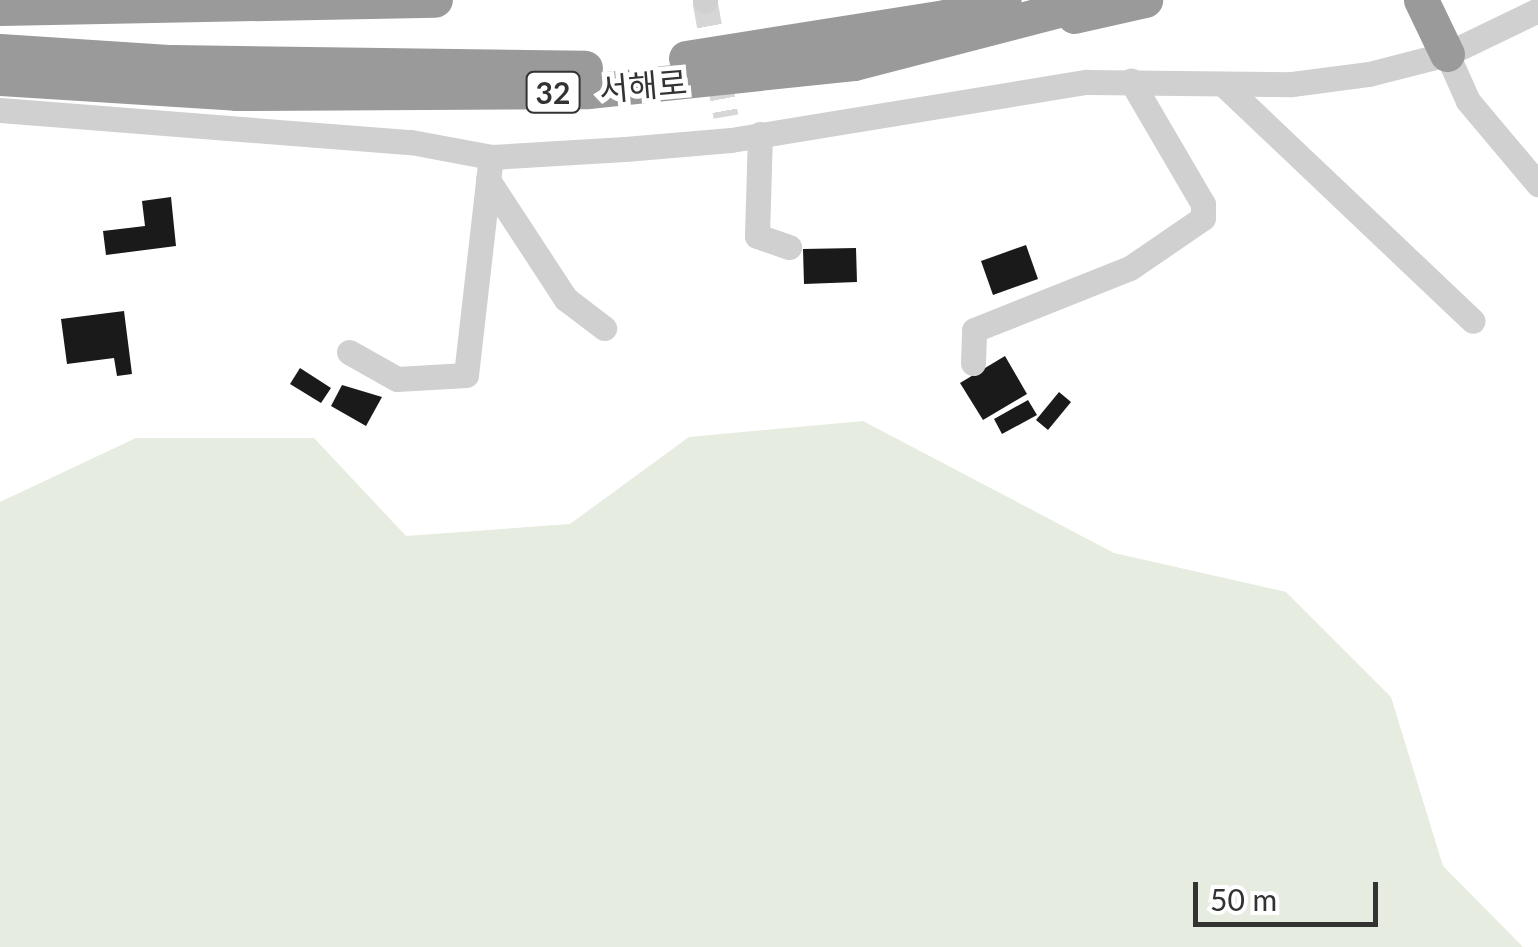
<!DOCTYPE html>
<html>
<head>
<meta charset="utf-8">
<style>
	body { margin:0 }
	#map { position:relative; width:1538px; height:947px; overflow:hidden; background:#fff; font-family:Lato,"Noto Sans KR",sans-serif }
	div>[style] { position:absolute }
	.green>* { inset:0; background:#e6ecdf }
	.building>* { inset:0; background:#1a1a1a }
	.minor-tunnel>* { height:25px; margin-top:-12.5px; transform-origin:0; background:repeating-linear-gradient(90deg,#d6d6d6 0 25px,transparent 0 37px) }
	.minor>* { height:25px; margin:-12.5px; padding:0 12.5px; transform-origin:12.5px; border-radius:12.5px; background:#d0d0d0 }
	.highway>* { height:35px; margin:-17.5px; padding:0 17.5px; transform-origin:17.5px; border-radius:17.5px; background:#9a9a9a }
	span { translate:-50% -50%; white-space:nowrap; text-align:center; line-height:1.15; -webkit-text-stroke:10px #fff; paint-order:stroke }
	.shield-label span { padding:2px 8px; background:#fff; border:2px solid; border-radius:8px; -webkit-text-stroke-width:0 }
	.shield-label { font-size:30px; color:#333; font-weight:700 }
	.street-label { font-size:32px; color:#333 }
	.scale { position:absolute; left:1193px; top:882px; width:185px; height:45px; box-sizing:border-box; border:5px solid #333; border-top:0; padding-left:12px; font-size:30px; line-height:35px; white-space:nowrap; color:#333; -webkit-text-stroke:8px #fff; paint-order:stroke }
</style>
</head>
<body>
<div id="map">
	<div class="green">
		<i style="clip-path:polygon(863px 421px,1114px 553px,1286px 592px,1391px 697px,1443px 866px,1523px 947px,0 947px,0 502px,136px 438px,314px 438px,406px 536px,570px 524px,689px 437px)"></i>
	</div>
	<div class="building">
		<i style="clip-path:polygon(171px 197px,176px 246px,106px 255px,103px 231px,145px 226px,142px 201px)"></i>
		<i style="clip-path:polygon(1026px 245px,1038px 279px,993px 295px,981px 261px)"></i>
		<i style="clip-path:polygon(856px 248px,857px 282px,804px 284px,803px 249px)"></i>
		<i style="clip-path:polygon(124px 311px,132px 374px,117px 376px,114px 358px,67px 364px,61px 319px)"></i>
		<i style="clip-path:polygon(1005px 356px,1027px 394px,983px 420px,960px 383px)"></i>
		<i style="clip-path:polygon(300px 368px,331px 388px,321px 403px,290px 384px)"></i>
		<i style="clip-path:polygon(342px 385px,382px 397px,366px 426px,331px 406px)"></i>
		<i style="clip-path:polygon(1059px 392px,1071px 402px,1048px 430px,1036px 420px)"></i>
		<i style="clip-path:polygon(1028px 400px,1037px 415px,1002px 434px,994px 419px)"></i>
	</div>
	<div class="minor-tunnel">
		<i style="left:705px;top:1px;width:117px;rotate:79.7deg"></i>
	</div>
	<div class="minor">
		<i style="left:705px;top:0;width:1px;rotate:90deg"></i>
		<i style="left:1447px;top:54px;width:51px;rotate:65.9deg"></i>
		<i style="left:1468px;top:101px;width:109px;rotate:49.9deg"></i>
		<i style="left:1223px;top:84px;width:344px;rotate:43.5deg"></i>
		<i style="left:0;top:110px;width:412px;rotate:4.5deg"></i>
		<i style="left:411px;top:142px;width:81px;rotate:10.6deg"></i>
		<i style="left:491px;top:157px;width:134px;rotate:-3.4deg"></i>
		<i style="left:625px;top:149px;width:106px;rotate:-4.9deg"></i>
		<i style="left:731px;top:140px;width:361px;rotate:-9.3deg"></i>
		<i style="left:1087px;top:82px;width:205px;rotate:0.6deg"></i>
		<i style="left:1292px;top:84px;width:78px;rotate:-7.4deg"></i>
		<i style="left:1369px;top:74px;width:81px;rotate:-14.4deg"></i>
		<i style="left:1447px;top:54px;width:101px;rotate:-25.8deg"></i>
		<i style="left:760px;top:134px;width:102px;rotate:91.7deg"></i>
		<i style="left:757px;top:236px;width:34px;rotate:19deg"></i>
		<i style="left:488px;top:180px;width:142px;rotate:56.8deg"></i>
		<i style="left:566px;top:299px;width:48px;rotate:37.3deg"></i>
		<i style="left:349px;top:352px;width:55px;rotate:29.4deg"></i>
		<i style="left:397px;top:379px;width:69px;rotate:-3.3deg"></i>
		<i style="left:466px;top:375px;width:219px;rotate:-83.5deg"></i>
		<i style="left:973px;top:363px;width:33px;rotate:-88deg"></i>
		<i style="left:974px;top:330px;width:168px;rotate:-21.7deg"></i>
		<i style="left:1130px;top:268px;width:88px;rotate:-34.4deg"></i>
		<i style="left:1203px;top:218px;width:14px;rotate:-90deg"></i>
		<i style="left:1203px;top:204px;width:143px;rotate:-120.3deg"></i>
	</div>
	<div class="highway">
		<i style="left:1421px;top:0;width:60px;rotate:64.3deg"></i>
		<i style="left:0;top:8px;width:435px;rotate:-1.1deg"></i>
		<i style="left:1074px;top:16px;width:73px;rotate:-12.7deg"></i>
		<i style="left:0;top:51px;width:172px;rotate:3.7deg"></i>
		<i style="left:172px;top:62px;width:413px;rotate:0.8deg"></i>
		<i style="left:686px;top:58px;width:262px;rotate:-9deg"></i>
		<i style="left:945px;top:17px;width:61px;rotate:-16.1deg"></i>
		<i style="left:0;top:78px;width:236px;rotate:3.6deg"></i>
		<i style="left:236px;top:93px;width:352px;rotate:-0.3deg"></i>
		<i style="left:588px;top:91px;width:267px;rotate:-6deg"></i>
		<i style="left:854px;top:63px;width:251px;rotate:-14.5deg"></i>
	</div>
	<div class="shield-label">
		<span style="left:553px;top:92px">32</span>
	</div>
	<div class="street-label">
		<span style="left:643px;top:86px;rotate:-5deg">서해로</span>
	</div>
	<div class="scale">50 m</div>
</div>
</body>
</html>
